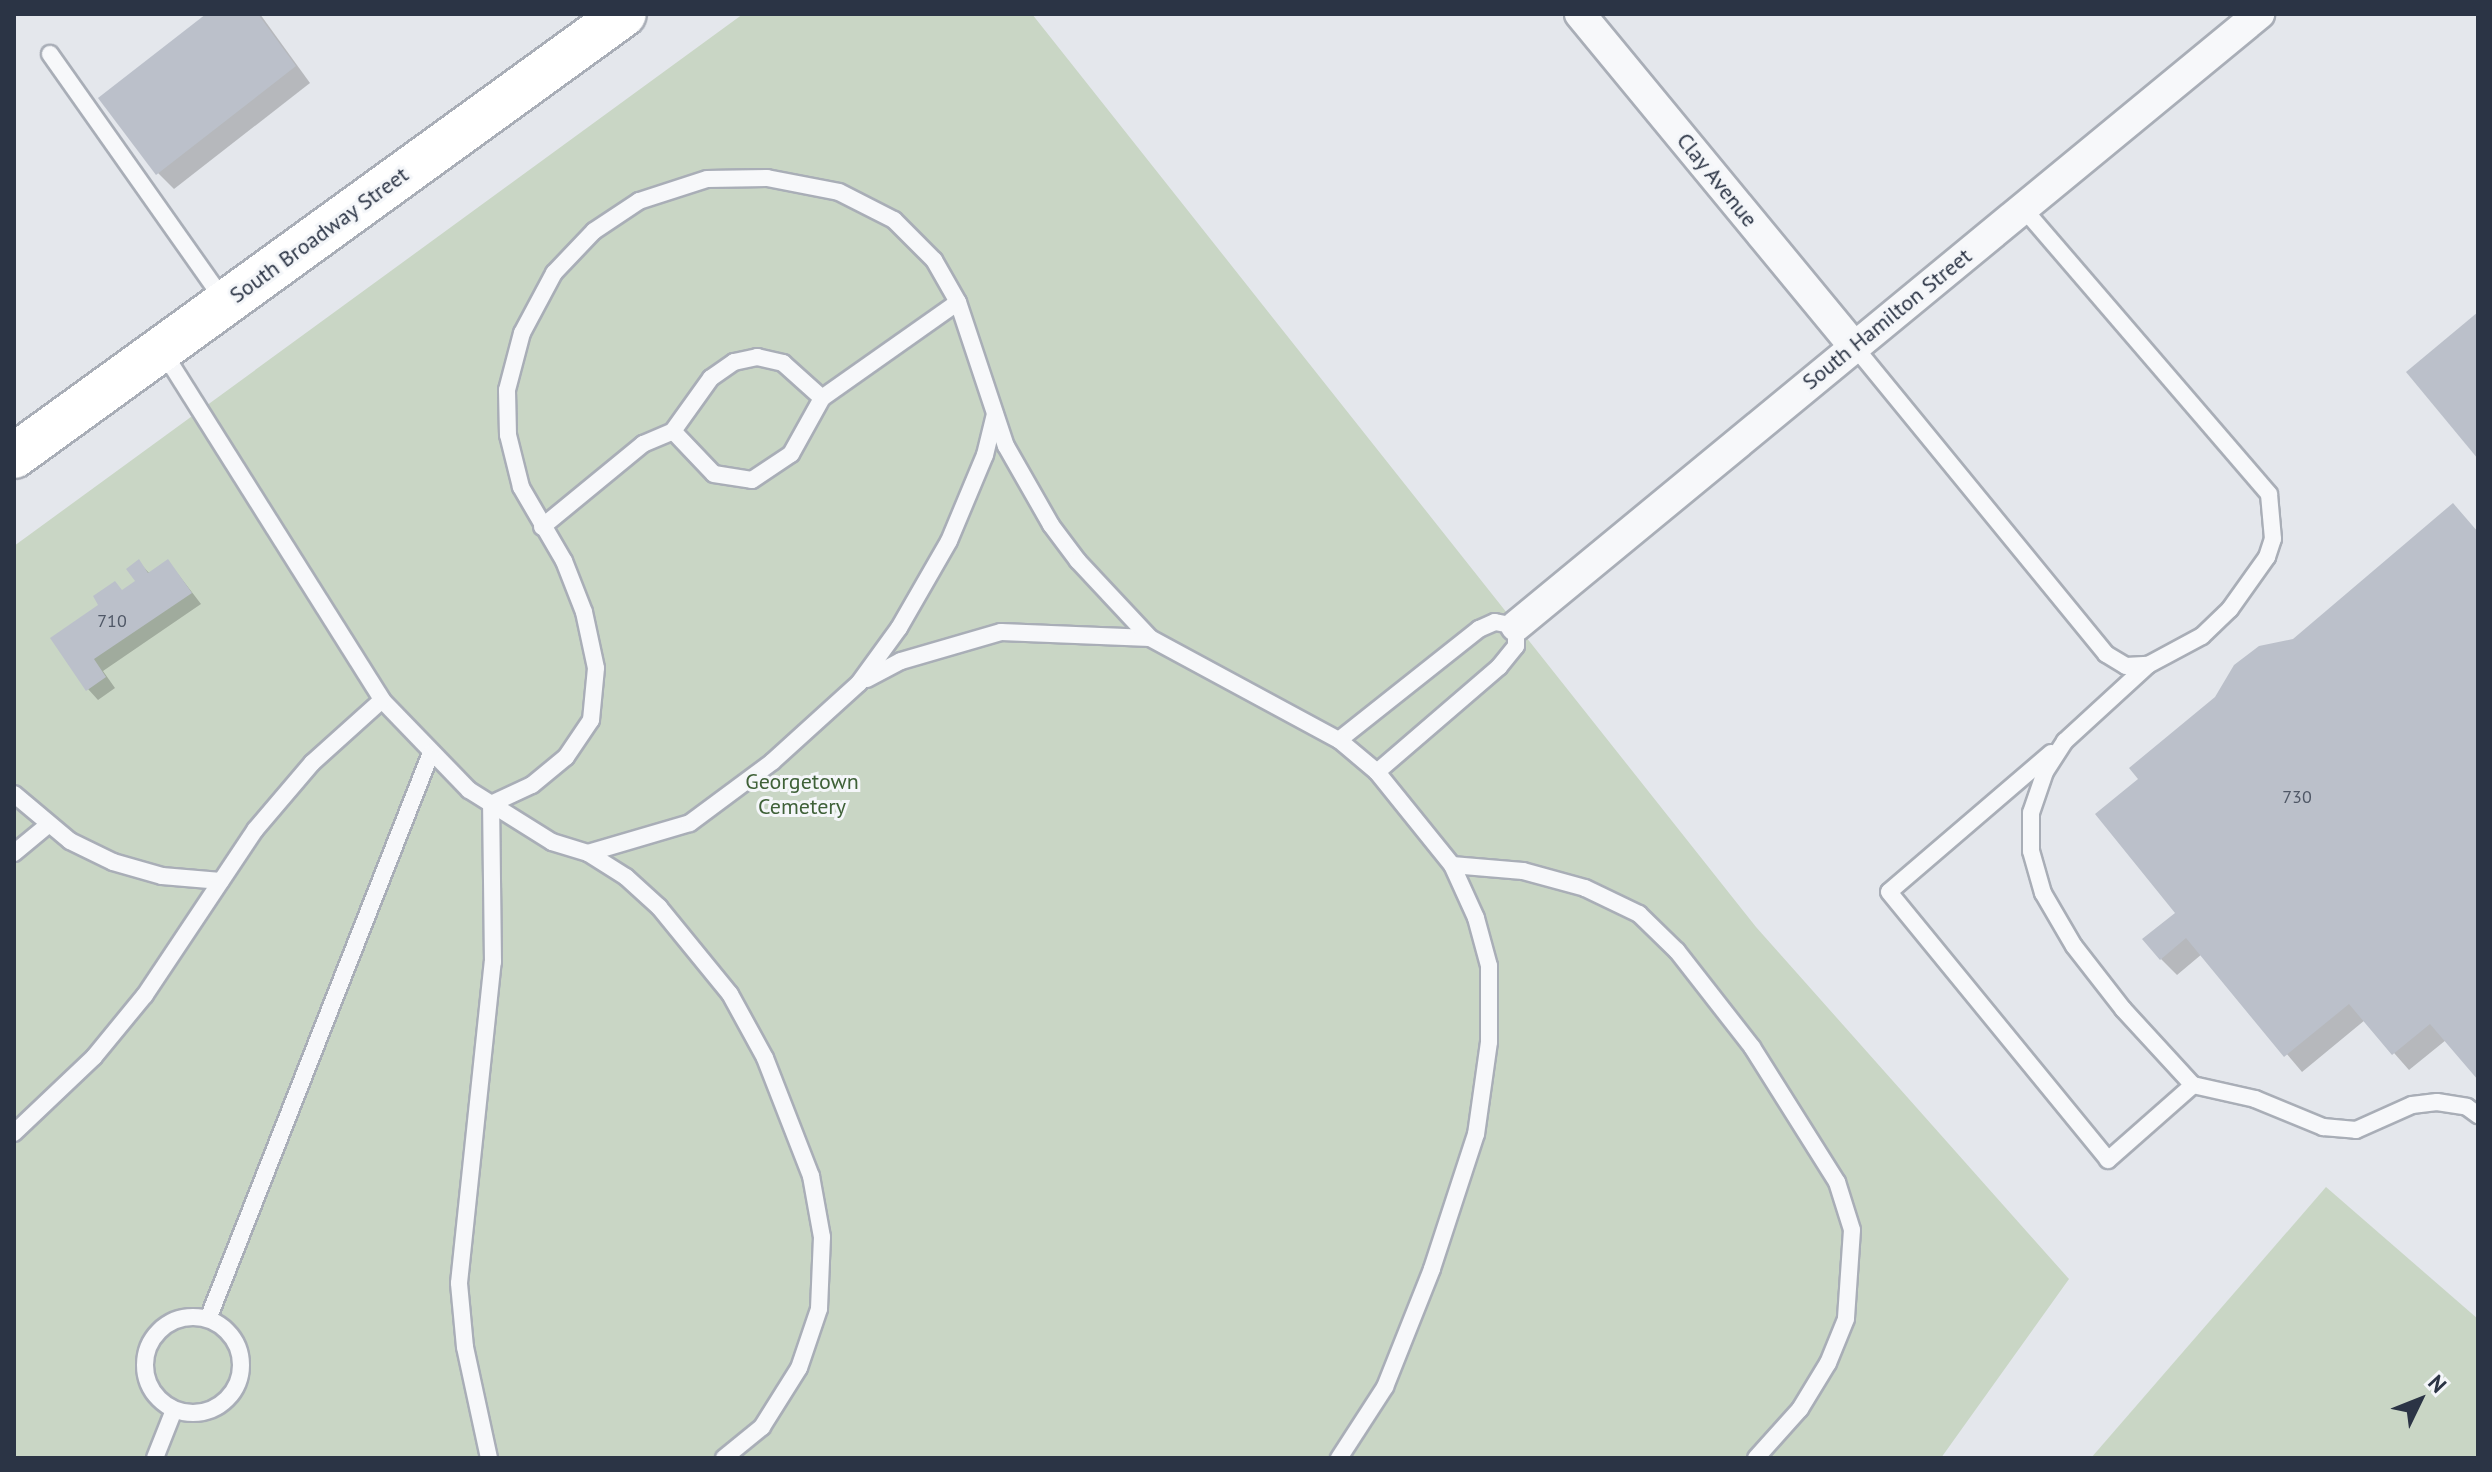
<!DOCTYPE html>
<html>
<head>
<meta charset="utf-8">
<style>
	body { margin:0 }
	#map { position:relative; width:2492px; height:1472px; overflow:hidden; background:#e4e7ec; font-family:"PT Sans",sans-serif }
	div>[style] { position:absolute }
	.green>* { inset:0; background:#c9d6c5 }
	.shadow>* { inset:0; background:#0003 }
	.building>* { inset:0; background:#bbc0ca }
	.roads { filter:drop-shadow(2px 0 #a9aeb7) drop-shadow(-2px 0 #a9aeb7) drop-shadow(0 2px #a9aeb7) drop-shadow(0 -2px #a9aeb7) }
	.service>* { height:16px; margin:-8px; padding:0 8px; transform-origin:8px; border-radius:8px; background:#f7f8fa }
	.service>.ring { margin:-8px; padding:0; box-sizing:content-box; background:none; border:16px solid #f7f8fa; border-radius:50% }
	.minor>* { height:30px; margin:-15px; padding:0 15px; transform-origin:15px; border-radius:15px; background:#f7f8fa }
	.primary>* { height:44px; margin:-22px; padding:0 22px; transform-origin:22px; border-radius:22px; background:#fff }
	span { translate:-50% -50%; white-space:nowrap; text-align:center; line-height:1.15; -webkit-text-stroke:6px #f4f6f9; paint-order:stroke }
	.number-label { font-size:18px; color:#4f5766 }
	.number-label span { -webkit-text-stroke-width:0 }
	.street-label { font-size:22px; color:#2b3445 }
	.park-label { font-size:22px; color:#3f6138 }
	.frame { position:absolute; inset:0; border:16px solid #2b3445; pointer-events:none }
	.north { position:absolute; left:2380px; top:1360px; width:80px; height:80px; -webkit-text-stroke:6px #f4f6f9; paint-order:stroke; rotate:47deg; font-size:22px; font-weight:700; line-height:32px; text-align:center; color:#2b3445 }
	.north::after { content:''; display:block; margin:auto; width:28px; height:36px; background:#2b3445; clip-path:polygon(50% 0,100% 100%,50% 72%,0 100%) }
</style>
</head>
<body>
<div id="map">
	<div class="green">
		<i style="clip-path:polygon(743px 14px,1032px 14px,1756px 927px,2069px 1279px,1941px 1458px,14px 1458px,14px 546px)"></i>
		<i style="clip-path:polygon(2326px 1187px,2478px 1319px,2478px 1458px,2091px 1458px)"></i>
	</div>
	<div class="shadow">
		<i style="clip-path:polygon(209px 14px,260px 14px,310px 83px,174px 189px,158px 173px)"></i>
		<i style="clip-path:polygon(2478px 532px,2478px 1077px,2446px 1040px,2409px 1070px,2365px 1020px,2302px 1072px,2202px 954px,2177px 975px,2161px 959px,2294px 640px)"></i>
		<i style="clip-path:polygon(168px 561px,201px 604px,103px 671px,115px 688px,98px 700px,88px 689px,101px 605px,138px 582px,139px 562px,150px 574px)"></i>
	</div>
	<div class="building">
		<i style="clip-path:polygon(206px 14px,258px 14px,296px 66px,156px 175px,98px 98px)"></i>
		<i style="clip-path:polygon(2478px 312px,2478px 459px,2406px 372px)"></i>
		<i style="clip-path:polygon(2453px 503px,2478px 532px,2478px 1080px,2430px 1024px,2392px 1055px,2349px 1004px,2284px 1057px,2186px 938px,2160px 960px,2142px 939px,2175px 913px,2095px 814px,2138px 779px,2129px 768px,2215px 697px,2234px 665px,2259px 646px,2293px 639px)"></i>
		<i style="clip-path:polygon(139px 559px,148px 573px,168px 559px,192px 593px,94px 659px,106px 677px,86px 691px,50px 638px,98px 605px,93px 596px,115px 581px,122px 590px,135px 581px,126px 569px)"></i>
	</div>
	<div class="roads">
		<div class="service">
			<i style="left:50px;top:54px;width:302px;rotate:54.8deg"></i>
			<i style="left:1854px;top:346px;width:398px;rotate:50.7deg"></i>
			<i style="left:2106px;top:654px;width:23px;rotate:31deg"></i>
			<i style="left:2126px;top:666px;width:22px;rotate:-3deg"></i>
			<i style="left:2148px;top:665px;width:61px;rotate:-28.2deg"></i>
			<i style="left:2202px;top:636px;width:39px;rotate:-44deg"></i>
			<i style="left:2230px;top:609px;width:64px;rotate:-54.6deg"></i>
			<i style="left:2267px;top:557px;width:19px;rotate:-72deg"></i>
			<i style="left:2273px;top:539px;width:45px;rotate:-95.1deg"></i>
			<i style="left:2269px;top:494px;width:377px;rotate:-130.7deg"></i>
			<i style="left:162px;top:350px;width:413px;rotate:57.8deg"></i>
			<i style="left:382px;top:700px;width:125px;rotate:46deg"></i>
			<i style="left:469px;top:790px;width:98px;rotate:32.1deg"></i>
			<i style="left:552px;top:842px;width:38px;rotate:17deg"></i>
			<i style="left:588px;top:853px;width:45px;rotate:32.3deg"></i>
			<i style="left:626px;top:877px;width:45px;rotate:42.3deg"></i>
			<i style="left:659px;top:907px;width:112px;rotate:50.8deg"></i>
			<i style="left:730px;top:994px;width:73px;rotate:61.3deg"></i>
			<i style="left:765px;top:1058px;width:127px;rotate:68.7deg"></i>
			<i style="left:811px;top:1176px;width:62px;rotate:79.8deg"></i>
			<i style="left:822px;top:1237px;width:72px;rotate:92.4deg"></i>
			<i style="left:819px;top:1309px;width:62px;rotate:108.7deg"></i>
			<i style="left:799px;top:1368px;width:70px;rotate:122.1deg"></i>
			<i style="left:762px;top:1427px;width:49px;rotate:140.8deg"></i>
			<i style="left:673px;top:431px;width:59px;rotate:46.4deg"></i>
			<i style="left:714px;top:474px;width:38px;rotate:9deg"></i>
			<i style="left:752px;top:480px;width:47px;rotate:-33.7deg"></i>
			<i style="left:791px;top:454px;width:64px;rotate:-61deg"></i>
			<i style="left:822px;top:398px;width:166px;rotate:-35.2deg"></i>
			<i style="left:542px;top:527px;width:131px;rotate:-39.4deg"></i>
			<i style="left:643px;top:444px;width:33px;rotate:-23deg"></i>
			<i style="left:673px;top:431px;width:65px;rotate:-54.4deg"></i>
			<i style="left:711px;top:378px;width:28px;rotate:-35deg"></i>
			<i style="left:734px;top:362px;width:24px;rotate:-12deg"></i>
			<i style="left:757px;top:357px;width:27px;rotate:13deg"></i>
			<i style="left:783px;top:363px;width:52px;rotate:41.9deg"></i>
			<i style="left:2148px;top:665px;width:113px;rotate:137.5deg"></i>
			<i style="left:2065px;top:741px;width:37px;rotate:123deg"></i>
			<i style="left:2045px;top:772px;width:43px;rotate:108.9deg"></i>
			<i style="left:2031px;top:813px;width:38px;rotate:90deg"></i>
			<i style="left:2031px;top:851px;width:44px;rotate:74.1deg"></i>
			<i style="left:2043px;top:893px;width:61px;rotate:59.7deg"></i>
			<i style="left:2074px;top:946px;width:80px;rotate:52.1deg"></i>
			<i style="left:2123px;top:1009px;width:103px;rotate:47.4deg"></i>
			<i style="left:2193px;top:1085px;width:64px;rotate:12.7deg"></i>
			<i style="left:2255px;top:1099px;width:74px;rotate:22.4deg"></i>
			<i style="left:2323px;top:1127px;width:33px;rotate:5deg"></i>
			<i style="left:2356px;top:1130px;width:61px;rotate:-24.1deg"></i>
			<i style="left:2412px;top:1105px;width:25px;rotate:-7deg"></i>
			<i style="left:2437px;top:1102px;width:30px;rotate:9deg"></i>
			<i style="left:2467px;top:1107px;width:14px;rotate:36deg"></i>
			<i style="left:867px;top:679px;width:38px;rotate:-28deg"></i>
			<i style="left:901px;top:661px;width:104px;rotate:-16.2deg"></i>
			<i style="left:1001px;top:632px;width:149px;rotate:2.3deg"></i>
			<i style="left:1339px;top:740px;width:179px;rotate:-38.4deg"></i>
			<i style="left:1479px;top:629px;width:17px;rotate:-24deg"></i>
			<i style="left:1495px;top:622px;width:21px;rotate:11deg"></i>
			<i style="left:1516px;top:626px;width:20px;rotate:90deg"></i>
			<i style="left:1516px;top:646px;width:27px;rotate:129deg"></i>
			<i style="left:1499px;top:667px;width:161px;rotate:139.3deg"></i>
			<i style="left:2051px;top:753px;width:213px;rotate:139.4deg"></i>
			<i style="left:1889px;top:892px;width:346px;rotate:50.7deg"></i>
			<i style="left:2108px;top:1160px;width:113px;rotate:-41.4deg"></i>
			<i style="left:14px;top:794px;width:73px;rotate:40deg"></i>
			<i style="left:70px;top:841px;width:48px;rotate:26deg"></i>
			<i style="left:113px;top:862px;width:51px;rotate:15.9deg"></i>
			<i style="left:162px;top:876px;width:59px;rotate:4.8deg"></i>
			<i style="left:491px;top:804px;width:45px;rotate:-24.9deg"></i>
			<i style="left:532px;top:785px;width:44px;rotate:-39.5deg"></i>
			<i style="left:566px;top:757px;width:45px;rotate:-56deg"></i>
			<i style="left:591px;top:720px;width:52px;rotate:-84.5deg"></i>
			<i style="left:596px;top:668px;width:57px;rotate:-102.1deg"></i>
			<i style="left:584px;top:612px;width:55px;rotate:-111.4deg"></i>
			<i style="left:564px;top:561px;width:86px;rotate:-120.2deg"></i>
			<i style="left:521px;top:487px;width:54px;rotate:-104deg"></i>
			<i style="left:508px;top:435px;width:45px;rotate:-91.3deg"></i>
			<i style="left:507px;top:390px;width:59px;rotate:-75.3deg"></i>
			<i style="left:522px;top:333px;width:68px;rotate:-61.9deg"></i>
			<i style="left:554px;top:273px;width:58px;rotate:-46.4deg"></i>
			<i style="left:594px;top:231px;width:54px;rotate:-33.7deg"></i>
			<i style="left:639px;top:201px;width:71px;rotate:-17.9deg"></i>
			<i style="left:707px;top:179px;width:60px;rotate:-1deg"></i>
			<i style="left:767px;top:178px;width:73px;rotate:11deg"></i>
			<i style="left:839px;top:192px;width:62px;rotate:27deg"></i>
			<i style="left:894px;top:220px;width:57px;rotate:45deg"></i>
			<i style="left:934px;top:260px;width:48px;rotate:60.3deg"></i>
			<i style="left:958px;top:302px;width:152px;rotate:71.6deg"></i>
			<i style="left:1006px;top:446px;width:91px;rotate:60.3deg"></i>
			<i style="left:1051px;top:525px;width:45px;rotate:53.1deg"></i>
			<i style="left:1078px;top:561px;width:105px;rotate:46.9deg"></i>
			<i style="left:1150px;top:638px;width:215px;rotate:28.4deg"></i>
			<i style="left:1339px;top:740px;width:50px;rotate:40.1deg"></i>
			<i style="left:1377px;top:772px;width:119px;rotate:51.1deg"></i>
			<i style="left:1452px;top:865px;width:58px;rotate:65.6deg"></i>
			<i style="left:1476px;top:918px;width:50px;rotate:74.8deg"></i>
			<i style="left:1489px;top:966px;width:76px;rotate:90deg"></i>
			<i style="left:1489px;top:1042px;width:93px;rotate:98deg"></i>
			<i style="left:1476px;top:1134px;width:142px;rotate:108.1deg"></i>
			<i style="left:1432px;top:1269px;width:127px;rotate:111.7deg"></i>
			<i style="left:1385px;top:1387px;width:85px;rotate:122.9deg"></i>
			<i style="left:14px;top:853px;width:45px;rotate:-39.6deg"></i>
			<i style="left:588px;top:853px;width:106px;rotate:-16.4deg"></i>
			<i style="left:690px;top:823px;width:102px;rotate:-36.6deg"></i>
			<i style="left:772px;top:762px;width:118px;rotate:-42.2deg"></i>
			<i style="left:859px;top:683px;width:68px;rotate:-54deg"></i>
			<i style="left:899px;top:628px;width:100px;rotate:-60.1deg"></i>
			<i style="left:949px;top:541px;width:93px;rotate:-67.3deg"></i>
			<i style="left:985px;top:455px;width:42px;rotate:-76.3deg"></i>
			<i style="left:1452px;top:865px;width:71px;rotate:4.8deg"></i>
			<i style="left:1523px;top:871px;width:64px;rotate:15.3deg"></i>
			<i style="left:1585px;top:888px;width:60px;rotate:25.7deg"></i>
			<i style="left:1639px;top:914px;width:53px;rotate:44.2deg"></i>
			<i style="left:1677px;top:951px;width:122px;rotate:52deg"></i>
			<i style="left:1752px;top:1047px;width:160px;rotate:57.8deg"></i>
			<i style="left:1837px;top:1182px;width:50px;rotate:72.6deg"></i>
			<i style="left:1852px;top:1230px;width:89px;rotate:93.9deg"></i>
			<i style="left:1846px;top:1319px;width:48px;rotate:112.2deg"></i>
			<i style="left:1828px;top:1363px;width:54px;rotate:121.3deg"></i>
			<i style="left:1800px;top:1409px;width:66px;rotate:131.9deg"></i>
			<i style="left:14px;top:1133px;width:110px;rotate:-43.5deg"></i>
			<i style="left:94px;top:1057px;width:80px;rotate:-50.6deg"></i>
			<i style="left:145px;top:995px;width:198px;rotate:-56.3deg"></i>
			<i style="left:255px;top:830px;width:88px;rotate:-49.6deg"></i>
			<i style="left:312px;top:763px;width:94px;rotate:-42deg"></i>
			<i class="ring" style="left:145px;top:1317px;width:80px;height:80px"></i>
			<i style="left:208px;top:1319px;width:608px;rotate:-68.5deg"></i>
			<i style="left:155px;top:1458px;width:52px;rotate:-68.4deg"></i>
			<i style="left:489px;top:1458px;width:114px;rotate:-102.2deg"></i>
			<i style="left:465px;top:1347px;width:64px;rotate:-95.4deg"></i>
			<i style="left:459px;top:1283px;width:323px;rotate:-84deg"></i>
			<i style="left:493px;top:962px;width:158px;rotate:-90.7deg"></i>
		</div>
		<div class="minor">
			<i style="left:1580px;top:14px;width:430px;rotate:50.5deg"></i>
			<i style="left:1516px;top:626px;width:963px;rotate:-39.48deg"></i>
		</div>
		<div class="primary">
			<i style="left:14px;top:456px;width:753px;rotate:-35.93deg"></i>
		</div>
	</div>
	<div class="number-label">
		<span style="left:112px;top:621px">710</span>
		<span style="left:2297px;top:797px">730</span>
	</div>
	<div class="street-label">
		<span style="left:1717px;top:180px;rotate:51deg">Clay Avenue</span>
		<span style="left:319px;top:235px;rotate:-36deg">South Broadway Street</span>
		<span style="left:1887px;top:319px;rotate:-39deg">South Hamilton Street</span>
	</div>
	<div class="park-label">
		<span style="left:802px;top:794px">Georgetown<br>Cemetery</span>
	</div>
	<div class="frame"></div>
	<div class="north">N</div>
</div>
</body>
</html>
